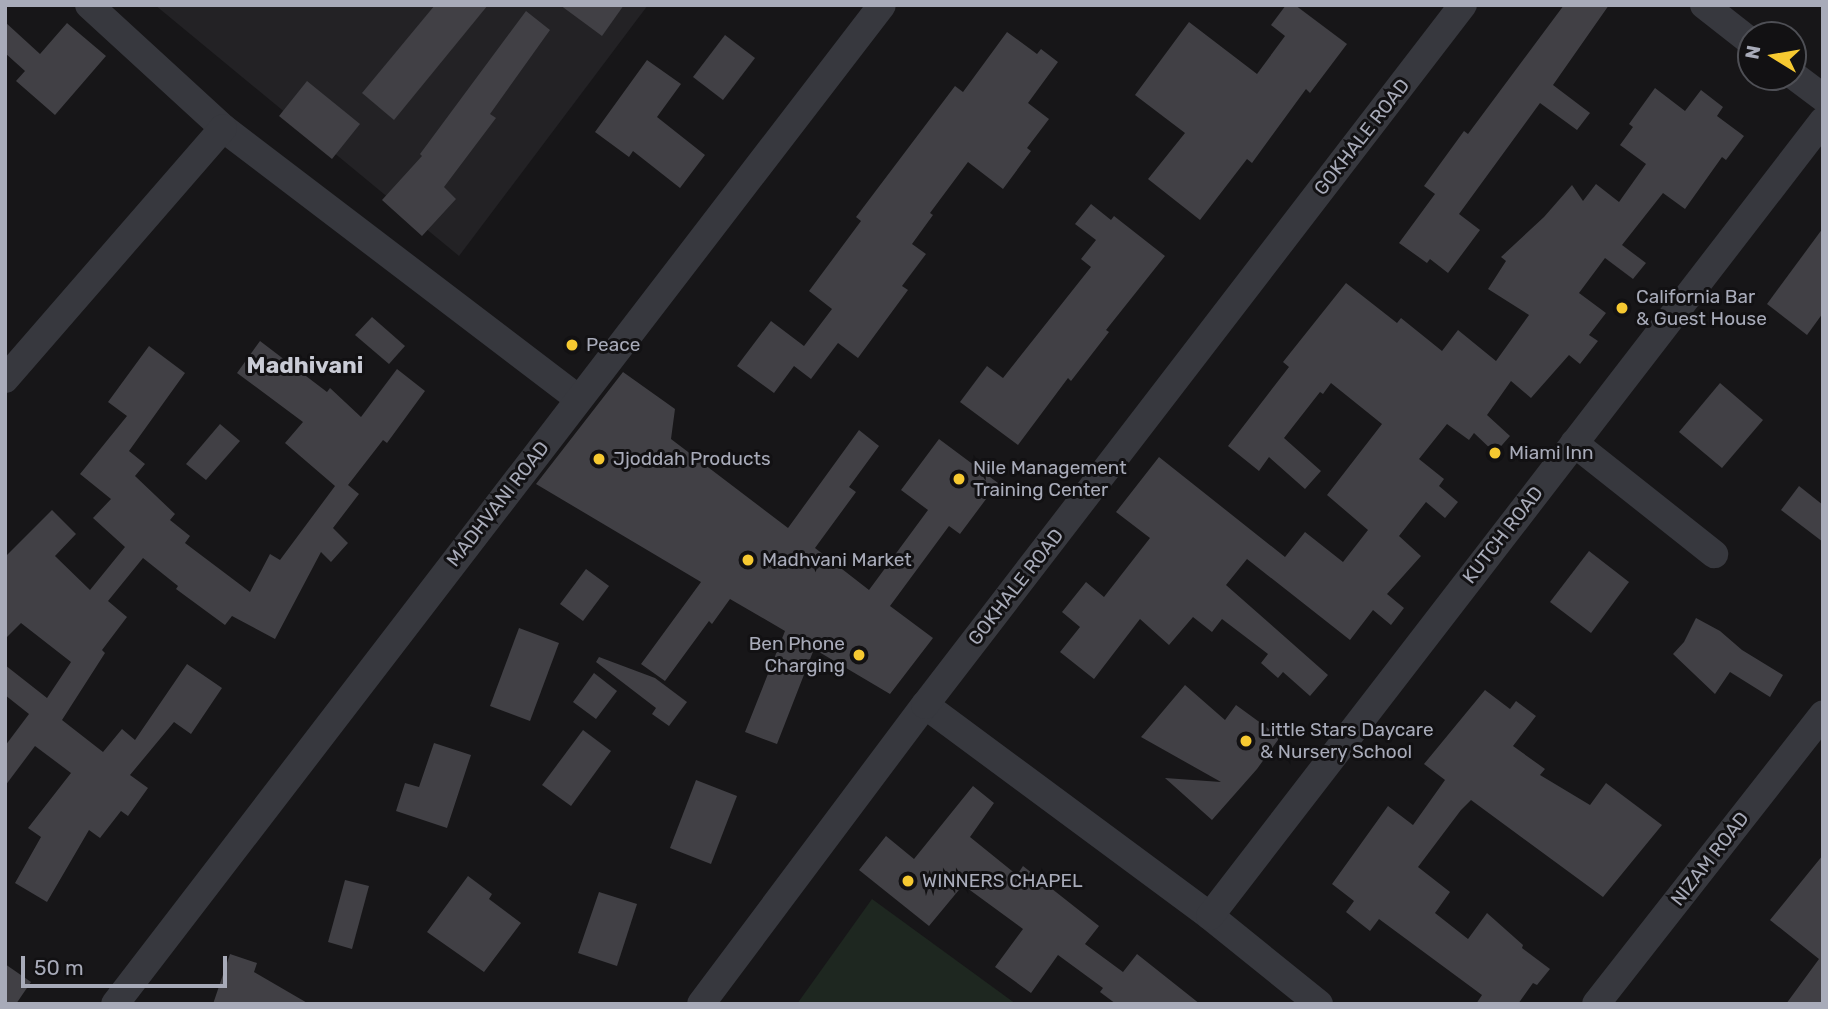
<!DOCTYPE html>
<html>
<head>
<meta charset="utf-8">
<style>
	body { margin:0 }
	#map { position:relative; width:1828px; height:1009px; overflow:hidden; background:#171618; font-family:Rubik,sans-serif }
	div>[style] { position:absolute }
	.built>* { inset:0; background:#232225 }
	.green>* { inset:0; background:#1e2720 }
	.building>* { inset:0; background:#414045 }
	.minor>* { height:28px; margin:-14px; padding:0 14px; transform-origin:14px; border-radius:14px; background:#37383e }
	.dots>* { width:19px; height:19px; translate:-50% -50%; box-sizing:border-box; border:4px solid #121113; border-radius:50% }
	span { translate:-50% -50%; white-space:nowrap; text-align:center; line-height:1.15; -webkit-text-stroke:6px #121113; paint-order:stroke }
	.street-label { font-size:19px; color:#a8abb9 }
	.poi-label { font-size:19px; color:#a8abb9 }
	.left { translate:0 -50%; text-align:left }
	.right { translate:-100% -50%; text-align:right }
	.quarter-label { font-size:23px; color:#c9cbd5; font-weight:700 }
	.frame { position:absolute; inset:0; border:7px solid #a8abb9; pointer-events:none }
	.north { position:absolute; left:1737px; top:21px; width:70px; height:70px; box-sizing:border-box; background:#121113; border:2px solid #4e4f55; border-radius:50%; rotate:281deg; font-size:19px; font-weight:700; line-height:28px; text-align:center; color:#a8abb9 }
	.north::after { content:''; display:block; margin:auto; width:24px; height:32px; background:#f6c931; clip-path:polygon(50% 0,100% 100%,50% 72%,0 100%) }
	.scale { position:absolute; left:21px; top:956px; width:206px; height:32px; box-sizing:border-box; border:4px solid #a8abb9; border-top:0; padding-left:9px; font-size:21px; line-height:24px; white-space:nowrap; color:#a8abb9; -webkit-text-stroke:5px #121113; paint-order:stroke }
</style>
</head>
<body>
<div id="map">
	<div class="built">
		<i style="clip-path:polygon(155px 5px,648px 5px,459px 256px)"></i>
	</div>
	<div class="green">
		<i style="clip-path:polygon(872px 899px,1016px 1004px,797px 1004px)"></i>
	</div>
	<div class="building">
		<i style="clip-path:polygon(435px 5px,488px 5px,394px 120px,362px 93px)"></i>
		<i style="clip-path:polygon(560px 5px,624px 5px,602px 36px)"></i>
		<i style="clip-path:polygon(1286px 5px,1295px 5px,1347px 44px,1310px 93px,1306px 89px,1252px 163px,1247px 159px,1200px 220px,1148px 179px,1185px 133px,1135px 95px,1189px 22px,1257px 74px,1285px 36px,1271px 25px)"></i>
		<i style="clip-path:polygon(1564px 5px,1609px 5px,1553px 85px,1590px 113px,1577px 130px,1540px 103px,1459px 214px,1480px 230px,1448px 273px,1430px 259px,1427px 263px,1399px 243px,1435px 194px,1424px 186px,1464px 131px,1468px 134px)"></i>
		<i style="clip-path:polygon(526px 11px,550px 30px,490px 114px,496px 118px,444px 187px,456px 199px,422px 236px,382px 200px,422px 156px,420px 154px)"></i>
		<i style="clip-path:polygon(5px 22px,40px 54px,67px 23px,106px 56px,55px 115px,16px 81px,25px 71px,5px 53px)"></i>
		<i style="clip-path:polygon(1007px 32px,1037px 54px,1041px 49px,1058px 62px,1028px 103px,1049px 119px,1027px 148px,1031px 151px,1003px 189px,968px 162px,930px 213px,933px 215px,912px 244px,926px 254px,902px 286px,908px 290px,858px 358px,838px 343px,811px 379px,794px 366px,774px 393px,737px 366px,771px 321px,804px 346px,832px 309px,809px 291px,861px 221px,856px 217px,955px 86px,963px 92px)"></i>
		<i style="clip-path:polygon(725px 35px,755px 58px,723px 100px,693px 77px)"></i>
		<i style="clip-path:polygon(647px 60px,681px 84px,657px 117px,705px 155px,680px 188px,633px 151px,629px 157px,595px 132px)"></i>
		<i style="clip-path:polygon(307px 81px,360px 124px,332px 159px,279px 116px)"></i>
		<i style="clip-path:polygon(1655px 88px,1685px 111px,1701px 90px,1723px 107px,1717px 116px,1744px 136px,1726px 160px,1722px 157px,1685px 209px,1663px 193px,1622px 245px,1646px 263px,1633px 279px,1605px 258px,1579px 293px,1606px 313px,1589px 335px,1598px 341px,1580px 364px,1569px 355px,1531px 398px,1511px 381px,1487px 415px,1510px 436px,1495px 453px,1474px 433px,1469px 440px,1447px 424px,1419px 459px,1444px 479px,1439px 486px,1458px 502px,1445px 518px,1426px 502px,1399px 536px,1421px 556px,1387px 594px,1404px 608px,1391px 625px,1373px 610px,1350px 640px,1247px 559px,1226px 585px,1328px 675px,1310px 696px,1283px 672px,1278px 678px,1261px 663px,1268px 654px,1222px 619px,1212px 632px,1193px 617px,1169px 645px,1140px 619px,1094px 679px,1060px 652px,1080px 627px,1062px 612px,1086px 582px,1104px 597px,1150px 538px,1116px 512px,1159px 457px,1285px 557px,1305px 532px,1343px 562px,1368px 530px,1327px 495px,1382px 424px,1331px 383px,1323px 394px,1320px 392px,1284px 438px,1321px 471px,1305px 489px,1269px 457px,1259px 471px,1228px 446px,1289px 367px,1283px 362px,1346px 283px,1397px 323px,1401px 318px,1442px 351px,1458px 330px,1496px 361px,1529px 315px,1488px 289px,1506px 261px,1501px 257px,1544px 217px,1572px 185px,1583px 201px,1596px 184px,1619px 202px,1646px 164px,1620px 145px,1633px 127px,1629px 124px)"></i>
		<i style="clip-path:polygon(1091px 204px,1111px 220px,1114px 216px,1165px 256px,1106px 330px,1109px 332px,1071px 381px,1068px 378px,1018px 445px,960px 402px,987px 366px,1003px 378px,1091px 267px,1081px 259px,1096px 240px,1075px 224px)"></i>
		<i style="clip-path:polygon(1823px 228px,1823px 313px,1807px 335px,1767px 304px)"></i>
		<i style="clip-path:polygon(372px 317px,405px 346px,389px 364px,355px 335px)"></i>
		<i style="clip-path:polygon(260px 341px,327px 392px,330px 388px,361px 417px,397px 369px,425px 391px,387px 443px,383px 440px,348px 485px,359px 494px,333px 528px,348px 543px,331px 562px,321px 552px,275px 639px,232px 616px,225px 625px,176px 589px,178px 586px,143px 558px,108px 601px,127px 617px,102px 650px,105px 653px,62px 720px,103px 752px,122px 729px,135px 740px,187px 664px,222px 688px,191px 734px,174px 722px,130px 775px,148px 788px,128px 816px,121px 811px,100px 838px,89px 830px,47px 902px,15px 883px,41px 837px,28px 828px,71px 773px,35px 746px,5px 786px,5px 746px,29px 714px,5px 695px,5px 665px,47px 698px,71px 662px,21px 623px,5px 639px,5px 557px,52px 510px,76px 534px,55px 556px,90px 590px,125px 547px,93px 518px,111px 499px,80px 474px,127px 416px,108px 402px,149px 346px,185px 373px,129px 451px,145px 464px,135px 476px,175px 514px,170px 520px,190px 536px,185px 543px,250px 592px,270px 554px,280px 560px,335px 486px,285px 443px,303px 422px,237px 373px)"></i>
		<i style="clip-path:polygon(623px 372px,675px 409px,671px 439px,788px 528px,859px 430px,879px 446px,849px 487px,856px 492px,815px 548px,869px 590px,928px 510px,901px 490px,939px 439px,998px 483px,960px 534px,949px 526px,890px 606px,933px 638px,890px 694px,814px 649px,777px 744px,745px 732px,785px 631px,730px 599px,712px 624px,709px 621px,665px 681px,641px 664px,701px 582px,536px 484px)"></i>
		<i style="clip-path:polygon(1720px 383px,1763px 420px,1722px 468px,1679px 432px)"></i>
		<i style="clip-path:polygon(220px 424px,240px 441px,206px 480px,186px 464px)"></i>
		<i style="clip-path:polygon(1799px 486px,1823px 505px,1823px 542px,1781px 510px)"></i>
		<i style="clip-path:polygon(1589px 551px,1629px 582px,1591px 633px,1550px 602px)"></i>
		<i style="clip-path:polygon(586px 569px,609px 586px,583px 621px,560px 604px)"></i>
		<i style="clip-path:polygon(1696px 618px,1720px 631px,1742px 650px,1783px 675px,1770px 697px,1730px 672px,1715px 694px,1673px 654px,1684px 642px)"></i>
		<i style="clip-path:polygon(519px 628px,559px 643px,530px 721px,490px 706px)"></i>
		<i style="clip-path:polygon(599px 657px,655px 678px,687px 702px,669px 726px,652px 714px,656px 708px,596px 662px)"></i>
		<i style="clip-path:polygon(594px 673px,617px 691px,596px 719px,573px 702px)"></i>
		<i style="clip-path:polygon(1185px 685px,1225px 720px,1236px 705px,1280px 737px,1257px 769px,1212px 820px,1165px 778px,1221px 782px,1141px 737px)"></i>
		<i style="clip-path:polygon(1485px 690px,1510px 709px,1516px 701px,1536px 716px,1513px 746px,1545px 769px,1540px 775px,1590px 805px,1606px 783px,1662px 825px,1603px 897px,1471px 800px,1461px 810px,1418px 867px,1450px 892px,1435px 913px,1468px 939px,1487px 913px,1523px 945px,1522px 948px,1550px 969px,1537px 985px,1533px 983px,1518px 1004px,1476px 1004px,1482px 995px,1379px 919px,1370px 931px,1346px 912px,1354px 901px,1332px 884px,1388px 806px,1413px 825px,1445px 780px,1424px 764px)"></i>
		<i style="clip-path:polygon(583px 730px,611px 751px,571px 806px,542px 785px)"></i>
		<i style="clip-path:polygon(434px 743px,471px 755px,447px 828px,396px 811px,405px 783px,419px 787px)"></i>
		<i style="clip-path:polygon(696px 780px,737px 796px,711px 864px,670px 848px)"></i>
		<i style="clip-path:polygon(973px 786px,994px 803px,970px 837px,1017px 875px,1023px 866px,1099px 926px,1085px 944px,1123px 972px,1137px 954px,1200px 1004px,1116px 1004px,1100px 992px,1103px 988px,1058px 955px,1031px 993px,995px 967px,1023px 929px,963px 885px,929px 926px,859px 870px,886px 836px,914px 859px)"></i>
		<i style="clip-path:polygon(1823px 855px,1823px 1004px,1786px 1004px,1819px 959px,1770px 920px)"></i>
		<i style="clip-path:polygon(468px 876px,492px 894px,489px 899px,521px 923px,484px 972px,427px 932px)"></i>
		<i style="clip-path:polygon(345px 880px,369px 886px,352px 949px,328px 942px)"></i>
		<i style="clip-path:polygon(599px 892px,637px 904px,617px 966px,578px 953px)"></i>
		<i style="clip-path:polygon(230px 954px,257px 963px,254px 972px,309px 1004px,213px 1004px)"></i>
		<i style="clip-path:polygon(5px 964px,31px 982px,16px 1004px,5px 1004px)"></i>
	</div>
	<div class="minor">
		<i style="left:89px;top:5px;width:182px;rotate:42.5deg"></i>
		<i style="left:223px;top:128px;width:447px;rotate:37.3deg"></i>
		<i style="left:1704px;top:5px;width:60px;rotate:38.2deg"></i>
		<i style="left:1793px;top:75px;width:38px;rotate:37deg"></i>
		<i style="left:5px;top:379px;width:332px;rotate:-49deg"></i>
		<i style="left:1574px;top:443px;width:179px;rotate:38.4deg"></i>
		<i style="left:925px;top:705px;width:355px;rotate:36.5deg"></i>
		<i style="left:1210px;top:916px;width:140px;rotate:38.9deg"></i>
		<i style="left:1210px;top:916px;width:1004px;rotate:-52.37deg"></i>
		<i style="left:115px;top:1004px;width:1259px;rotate:-52.48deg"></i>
		<i style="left:701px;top:1004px;width:374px;rotate:-53.2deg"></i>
		<i style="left:925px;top:705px;width:883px;rotate:-52.46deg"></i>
		<i style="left:1596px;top:1004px;width:368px;rotate:-51.9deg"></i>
	</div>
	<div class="dots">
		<i style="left:1622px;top:308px;background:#f6c931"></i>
		<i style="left:572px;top:345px;background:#f6c931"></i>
		<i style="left:1495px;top:453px;background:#f6c931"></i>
		<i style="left:599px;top:459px;background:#f6c931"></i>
		<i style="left:959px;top:479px;background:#f6c931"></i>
		<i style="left:748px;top:560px;background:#f6c931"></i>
		<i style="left:859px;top:655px;background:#f6c931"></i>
		<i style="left:1246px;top:741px;background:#f6c931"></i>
		<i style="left:908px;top:881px;background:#f6c931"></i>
	</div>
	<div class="street-label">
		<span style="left:1362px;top:137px;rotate:-52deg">GOKHALE ROAD</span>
		<span style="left:498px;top:504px;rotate:-52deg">MADHVANI ROAD</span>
		<span style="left:1503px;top:535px;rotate:-52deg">KUTCH ROAD</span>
		<span style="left:1016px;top:587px;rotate:-52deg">GOKHALE ROAD</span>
		<span style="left:1710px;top:859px;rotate:-52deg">NIZAM ROAD</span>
	</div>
	<div class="poi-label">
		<span class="left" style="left:1636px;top:308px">California Bar<br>&amp; Guest House</span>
		<span class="left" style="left:586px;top:345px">Peace</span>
		<span class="left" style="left:1509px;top:453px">Miami Inn</span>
		<span class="left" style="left:613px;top:459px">Jjoddah Products</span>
		<span class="left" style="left:973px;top:479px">Nile Management<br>Training Center</span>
		<span class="left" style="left:762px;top:560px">Madhvani Market</span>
		<span class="right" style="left:845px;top:655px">Ben Phone<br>Charging</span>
		<span class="left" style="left:1260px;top:741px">Little Stars Daycare<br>&amp; Nursery School</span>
		<span class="left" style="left:922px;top:881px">WINNERS CHAPEL</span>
	</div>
	<div class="quarter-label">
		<span style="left:305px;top:365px">Madhivani</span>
	</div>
	<div class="frame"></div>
	<div class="north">N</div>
	<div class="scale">50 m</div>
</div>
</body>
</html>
